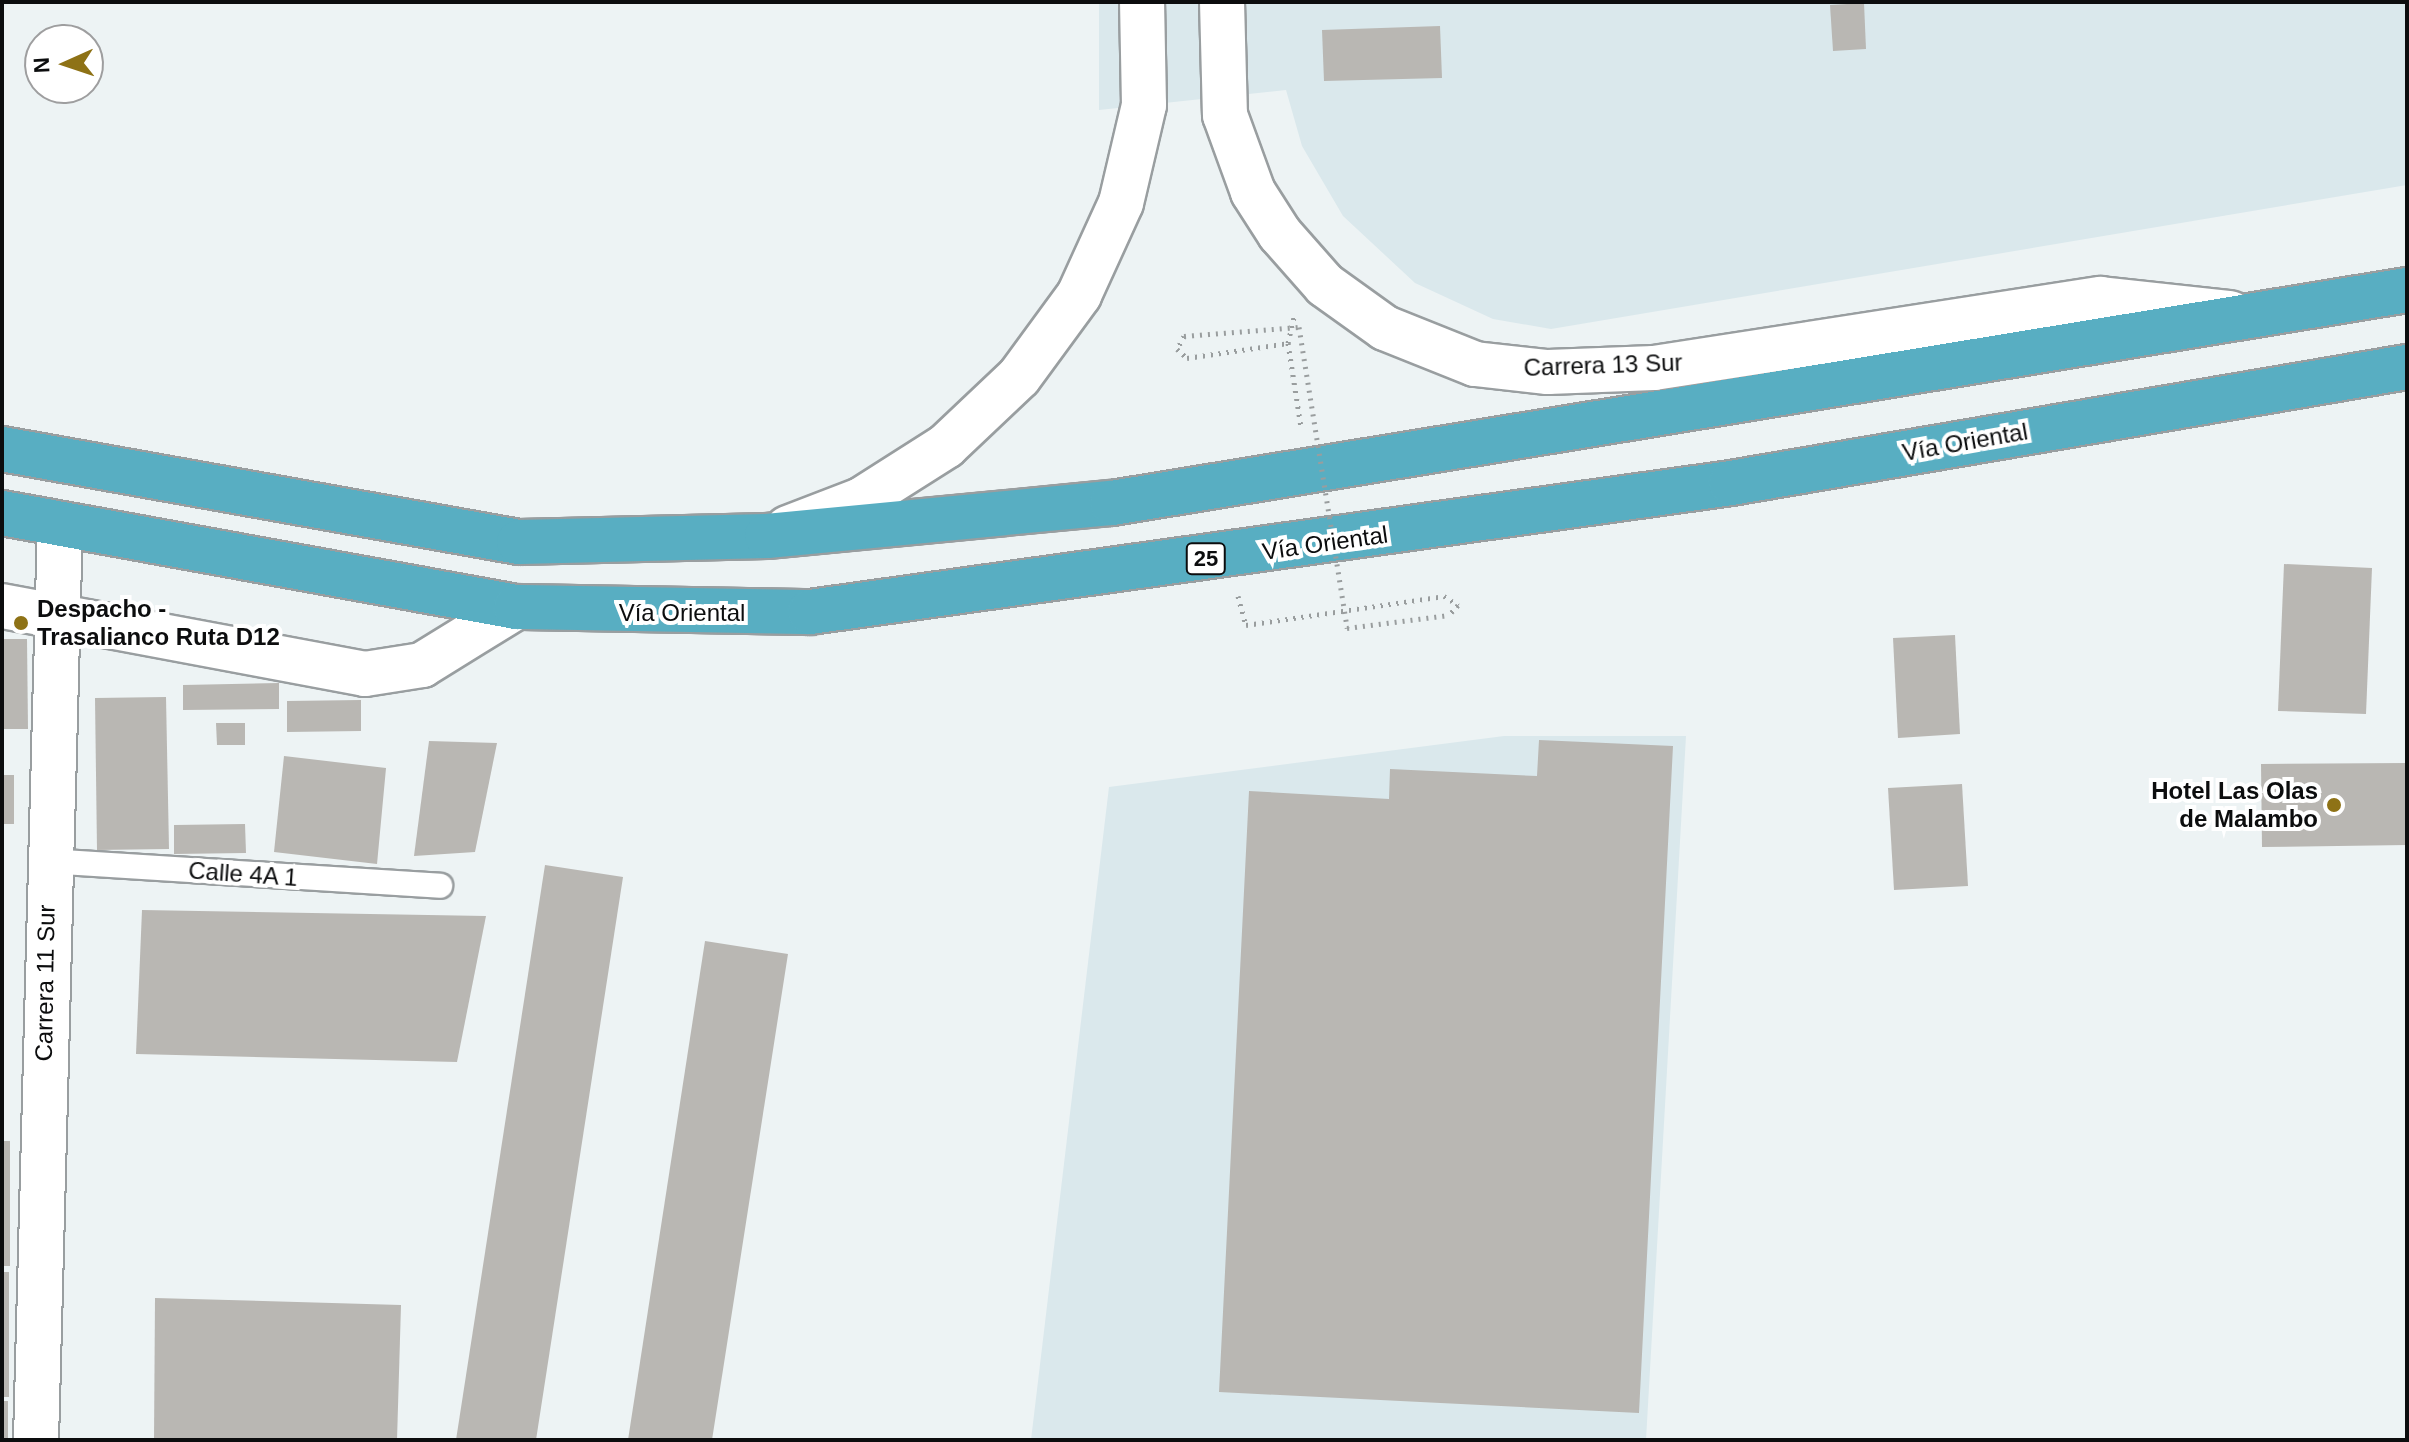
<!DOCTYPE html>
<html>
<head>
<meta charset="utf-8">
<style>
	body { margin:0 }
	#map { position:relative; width:2409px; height:1442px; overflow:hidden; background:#edf3f4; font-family:Helvetica,sans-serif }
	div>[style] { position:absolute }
	.built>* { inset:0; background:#dae8ec }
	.building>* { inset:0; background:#b9b7b3 }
	.path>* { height:5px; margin-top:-2.5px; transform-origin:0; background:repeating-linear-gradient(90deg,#999d9e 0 2px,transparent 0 8px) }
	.roads { filter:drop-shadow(2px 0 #999ea0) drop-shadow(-2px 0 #999ea0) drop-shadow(0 2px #999ea0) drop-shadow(0 -2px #999ea0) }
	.service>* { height:24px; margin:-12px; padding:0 12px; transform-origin:12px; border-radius:12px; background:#fff }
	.minor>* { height:44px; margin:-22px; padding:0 22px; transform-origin:22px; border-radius:22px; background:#fff }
	.trunk>* { height:44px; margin:-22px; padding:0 22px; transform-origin:22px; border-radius:22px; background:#58aec2 }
	.path-bridge>* { height:5px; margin-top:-2.5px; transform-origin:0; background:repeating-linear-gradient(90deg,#999d9e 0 2px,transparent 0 8px) }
	.dots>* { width:22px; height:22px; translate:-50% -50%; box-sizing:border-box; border:4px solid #fff; border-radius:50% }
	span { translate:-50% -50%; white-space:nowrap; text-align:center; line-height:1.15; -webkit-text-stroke:8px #fff; paint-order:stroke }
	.shield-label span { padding:2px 6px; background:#fff; border:2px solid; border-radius:6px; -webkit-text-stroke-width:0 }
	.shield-label { font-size:22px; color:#0c0d0e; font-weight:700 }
	.street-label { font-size:24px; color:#0c0d0e }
	.poi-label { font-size:24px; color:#0c0d0e; font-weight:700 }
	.left { translate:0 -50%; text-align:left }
	.right { translate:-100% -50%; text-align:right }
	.frame { position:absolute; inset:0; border:4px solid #0c0d0e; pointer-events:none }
	.north { position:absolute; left:24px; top:24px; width:80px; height:80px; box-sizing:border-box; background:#fff; border:2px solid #9e9e9f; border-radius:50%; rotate:267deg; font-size:22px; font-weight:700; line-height:32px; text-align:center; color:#0c0d0e }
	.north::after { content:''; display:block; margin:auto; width:28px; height:36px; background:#8e7216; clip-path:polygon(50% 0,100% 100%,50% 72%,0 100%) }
</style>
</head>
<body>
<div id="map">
	<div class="built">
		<i style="clip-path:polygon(1099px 2px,2407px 2px,2407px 185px,1551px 329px,1493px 319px,1415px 283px,1343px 216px,1302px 146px,1286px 90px,1099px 110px)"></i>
		<i style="clip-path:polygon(1504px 736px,1686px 736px,1646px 1440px,1031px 1440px,1109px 787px)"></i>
	</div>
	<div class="building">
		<i style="clip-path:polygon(1864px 3px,1866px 49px,1833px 51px,1830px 5px)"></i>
		<i style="clip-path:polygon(1440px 26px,1442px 78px,1324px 81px,1322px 30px)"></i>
		<i style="clip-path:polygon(2284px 564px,2372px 568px,2366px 714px,2278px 711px)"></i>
		<i style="clip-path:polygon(1955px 635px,1960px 734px,1898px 738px,1893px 638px)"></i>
		<i style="clip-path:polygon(2px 639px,27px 639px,28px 729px,2px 729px)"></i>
		<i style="clip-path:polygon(279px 683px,279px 709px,183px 710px,183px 685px)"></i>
		<i style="clip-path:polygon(166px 697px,169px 849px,97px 850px,95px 698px)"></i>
		<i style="clip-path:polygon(361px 700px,361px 731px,287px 732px,287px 701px)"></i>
		<i style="clip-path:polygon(216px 723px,245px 723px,245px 745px,217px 745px)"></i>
		<i style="clip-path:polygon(1539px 740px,1673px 746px,1639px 1413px,1219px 1392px,1249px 791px,1389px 799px,1390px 769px,1537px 776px)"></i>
		<i style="clip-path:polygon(429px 741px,497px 743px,475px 852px,414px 856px)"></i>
		<i style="clip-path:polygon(284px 756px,386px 768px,377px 864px,274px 852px)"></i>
		<i style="clip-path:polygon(2407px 763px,2407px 845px,2262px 847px,2261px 764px)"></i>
		<i style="clip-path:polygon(2px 775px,14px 775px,14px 824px,2px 824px)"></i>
		<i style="clip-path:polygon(1962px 784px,1968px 886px,1894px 890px,1888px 788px)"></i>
		<i style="clip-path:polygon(245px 824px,246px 853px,174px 854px,174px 825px)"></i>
		<i style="clip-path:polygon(545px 865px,623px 877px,536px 1440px,456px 1440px)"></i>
		<i style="clip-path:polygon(142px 910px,486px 916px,457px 1062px,136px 1054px)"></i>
		<i style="clip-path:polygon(705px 941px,788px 954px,712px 1440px,628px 1440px)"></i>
		<i style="clip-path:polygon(2px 1141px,10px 1141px,10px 1266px,2px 1266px)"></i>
		<i style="clip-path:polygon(2px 1272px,9px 1272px,9px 1397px,2px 1397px)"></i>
		<i style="clip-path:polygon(155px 1298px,401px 1305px,397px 1440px,154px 1440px)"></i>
		<i style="clip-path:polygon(2px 1401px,8px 1401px,8px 1440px,2px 1440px)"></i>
	</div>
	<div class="path">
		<i style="left:1184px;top:336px;width:15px;rotate:118deg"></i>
		<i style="left:1177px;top:349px;width:13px;rotate:42deg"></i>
		<i style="left:1187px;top:358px;width:102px;rotate:-8.4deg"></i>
		<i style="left:1288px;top:343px;width:85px;rotate:81.2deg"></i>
		<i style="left:1288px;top:343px;width:31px;rotate:-77deg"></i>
		<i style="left:1238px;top:596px;width:30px;rotate:75deg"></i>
		<i style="left:1246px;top:625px;width:200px;rotate:-8.3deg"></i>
		<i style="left:1444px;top:596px;width:17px;rotate:33deg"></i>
		<i style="left:1458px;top:605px;width:13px;rotate:132deg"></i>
	</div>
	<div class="roads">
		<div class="service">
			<i style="left:47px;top:861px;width:394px;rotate:3.6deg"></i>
		</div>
		<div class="minor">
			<i style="left:1222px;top:2px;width:113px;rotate:88.5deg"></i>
			<i style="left:1225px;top:115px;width:82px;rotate:70deg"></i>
			<i style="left:1253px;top:192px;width:50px;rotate:57.3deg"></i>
			<i style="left:1280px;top:234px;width:68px;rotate:48.6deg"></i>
			<i style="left:1325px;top:285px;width:74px;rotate:35.6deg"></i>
			<i style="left:1385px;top:328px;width:97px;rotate:21.8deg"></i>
			<i style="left:1475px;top:364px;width:73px;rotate:6.3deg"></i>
			<i style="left:1548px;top:372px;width:106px;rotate:-2.2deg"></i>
			<i style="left:1654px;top:368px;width:452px;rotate:-8.8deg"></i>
			<i style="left:2101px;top:299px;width:130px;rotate:6.2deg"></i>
			<i style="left:788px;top:528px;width:78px;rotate:-21deg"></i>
			<i style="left:861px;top:500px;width:101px;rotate:-32.4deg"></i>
			<i style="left:946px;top:446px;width:100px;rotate:-43.4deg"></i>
			<i style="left:1019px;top:377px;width:102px;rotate:-53.8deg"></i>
			<i style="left:1079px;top:295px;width:101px;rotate:-65.5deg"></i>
			<i style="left:1121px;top:203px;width:101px;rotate:-76.8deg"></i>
			<i style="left:1144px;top:105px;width:103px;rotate:-91.1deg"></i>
			<i style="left:2px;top:606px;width:369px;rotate:10.6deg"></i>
			<i style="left:365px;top:674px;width:58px;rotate:-9deg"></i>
			<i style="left:422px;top:665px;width:110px;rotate:-31.7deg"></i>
			<i style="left:36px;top:1440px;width:914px;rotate:-88.5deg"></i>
		</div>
		<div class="trunk">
			<i style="left:2px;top:449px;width:525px;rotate:10.2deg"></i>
			<i style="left:519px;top:542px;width:248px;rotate:-1.4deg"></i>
			<i style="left:767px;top:536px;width:347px;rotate:-5.5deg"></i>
			<i style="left:1112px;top:503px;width:1312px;rotate:-9.34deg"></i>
			<i style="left:2px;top:513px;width:523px;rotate:10.36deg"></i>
			<i style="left:516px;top:607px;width:294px;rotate:1deg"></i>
			<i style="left:810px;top:612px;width:930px;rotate:-7.97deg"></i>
			<i style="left:1731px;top:483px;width:686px;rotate:-9.74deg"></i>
		</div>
	</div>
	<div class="path-bridge">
		<i style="left:1184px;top:336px;width:115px;rotate:-4.5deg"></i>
		<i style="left:1299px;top:327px;width:305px;rotate:80.9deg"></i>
		<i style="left:1347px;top:628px;width:103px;rotate:-7.3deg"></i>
	</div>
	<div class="dots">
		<i style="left:21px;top:623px;background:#8e7216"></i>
		<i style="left:2334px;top:805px;background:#8e7216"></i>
	</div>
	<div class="shield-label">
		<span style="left:1206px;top:559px">25</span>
	</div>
	<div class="street-label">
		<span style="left:1603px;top:365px;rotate:-2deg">Carrera 13 Sur</span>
		<span style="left:1965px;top:442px;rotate:-10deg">Vía Oriental</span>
		<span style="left:1325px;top:543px;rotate:-8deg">Vía Oriental</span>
		<span style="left:682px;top:613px">Vía Oriental</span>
		<span style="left:243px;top:874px;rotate:4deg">Calle 4A 1</span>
		<span style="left:45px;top:983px;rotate:-89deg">Carrera 11 Sur</span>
	</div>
	<div class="poi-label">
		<span class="left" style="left:37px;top:623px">Despacho -<br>Trasalianco Ruta D12</span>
		<span class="right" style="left:2318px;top:805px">Hotel Las Olas<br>de Malambo</span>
	</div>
	<div class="frame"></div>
	<div class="north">N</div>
</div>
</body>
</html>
